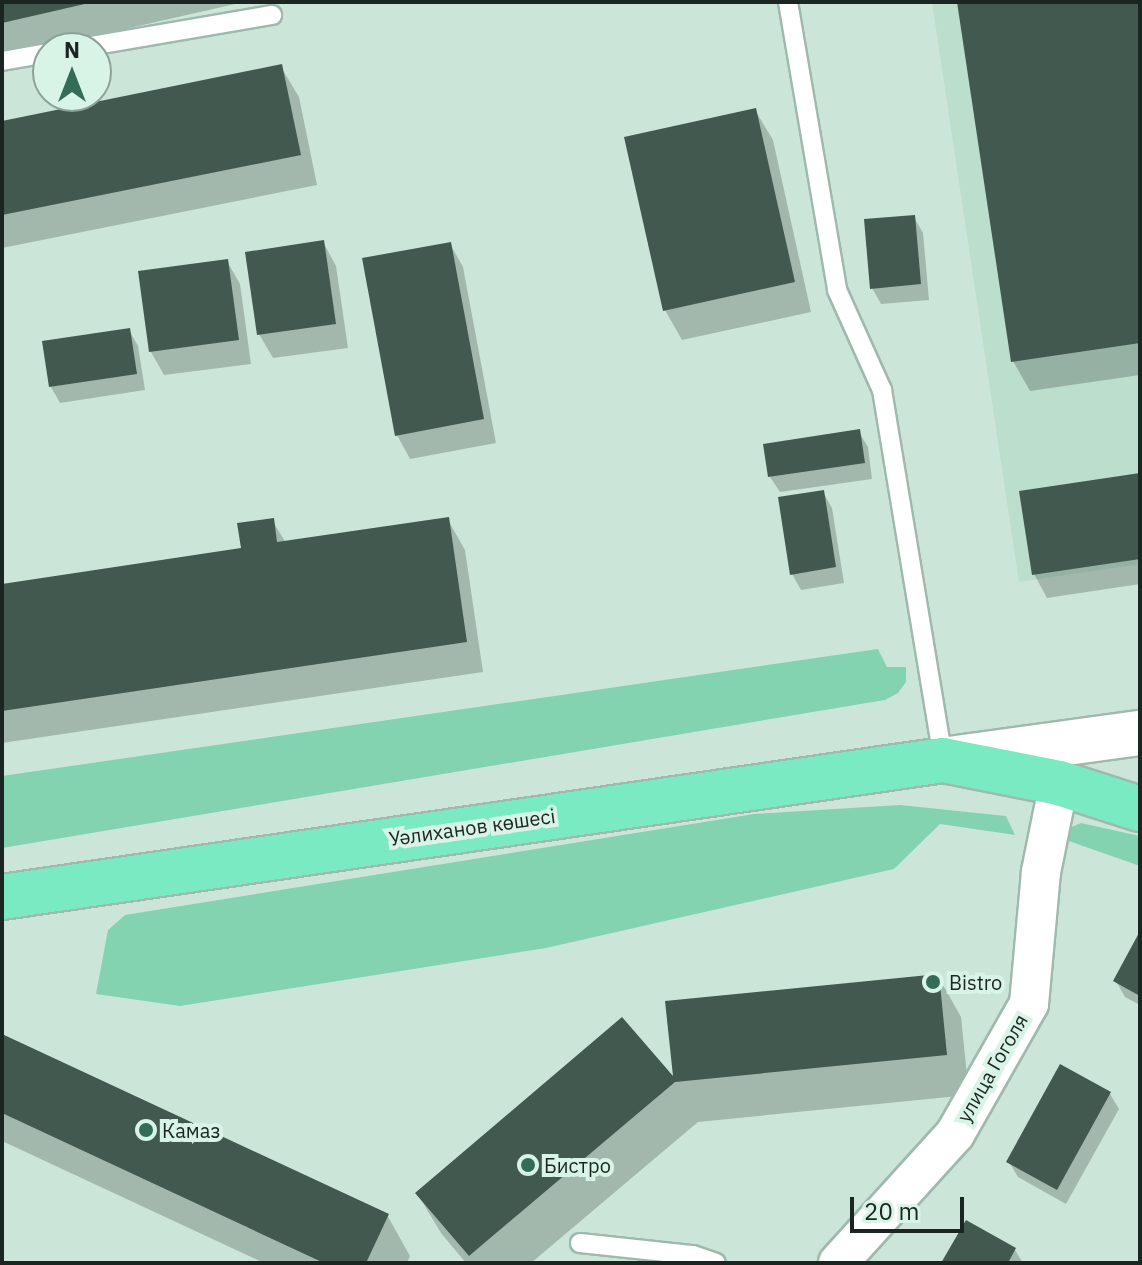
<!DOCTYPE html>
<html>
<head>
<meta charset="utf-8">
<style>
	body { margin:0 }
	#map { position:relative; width:1142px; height:1265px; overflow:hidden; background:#cbe6d9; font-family:"IBM Plex Sans",sans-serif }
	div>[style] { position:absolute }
	.built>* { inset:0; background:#bbdecd }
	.green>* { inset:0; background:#83d3b1 }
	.shadow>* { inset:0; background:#0003 }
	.building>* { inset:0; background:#41594e }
	.roads { filter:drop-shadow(2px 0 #9fb9ad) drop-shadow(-2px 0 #9fb9ad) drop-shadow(0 2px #9fb9ad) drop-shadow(0 -2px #9fb9ad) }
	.service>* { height:18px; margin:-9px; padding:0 9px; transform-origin:9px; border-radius:9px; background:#fff }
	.minor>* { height:38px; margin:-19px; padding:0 19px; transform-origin:19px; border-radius:19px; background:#fff }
	.tertiary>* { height:44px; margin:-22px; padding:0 22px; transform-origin:22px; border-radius:22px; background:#fff }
	.trunk>* { height:44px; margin:-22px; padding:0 22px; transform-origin:22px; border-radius:22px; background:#7aeac2 }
	.dots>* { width:22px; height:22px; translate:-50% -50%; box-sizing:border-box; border:4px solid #d8f4e6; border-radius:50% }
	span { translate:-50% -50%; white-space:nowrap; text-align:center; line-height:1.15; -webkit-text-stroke:8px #d8f4e6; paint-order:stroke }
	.street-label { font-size:20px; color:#1b2521 }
	.poi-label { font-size:20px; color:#1b2521 }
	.left { translate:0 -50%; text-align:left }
	.frame { position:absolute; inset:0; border:4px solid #1b2521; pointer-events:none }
	.north { position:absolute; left:32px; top:32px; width:80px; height:80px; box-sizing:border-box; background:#d8f4e6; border:2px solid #8ca197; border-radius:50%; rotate:0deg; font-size:22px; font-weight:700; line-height:32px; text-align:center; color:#1b2521 }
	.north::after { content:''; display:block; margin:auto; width:28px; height:36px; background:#336d57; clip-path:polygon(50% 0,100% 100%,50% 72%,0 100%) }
	.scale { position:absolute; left:850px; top:1197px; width:114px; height:36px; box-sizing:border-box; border:4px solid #1b2521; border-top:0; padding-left:10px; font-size:24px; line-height:28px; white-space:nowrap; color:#1b2521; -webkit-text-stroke:6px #d8f4e6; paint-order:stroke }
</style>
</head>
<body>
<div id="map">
	<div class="built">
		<i style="clip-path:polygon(932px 2px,1140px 2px,1140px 564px,1019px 582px)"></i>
	</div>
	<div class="green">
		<i style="clip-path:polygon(878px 649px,887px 667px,906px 667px,906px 682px,898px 693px,885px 700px,2px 848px,2px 776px)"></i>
		<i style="clip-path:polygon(900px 805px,1006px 816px,1015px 835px,940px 824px,894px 869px,546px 948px,180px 1006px,96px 994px,108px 930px,125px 915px,754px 814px)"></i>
		<i style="clip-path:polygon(1081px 823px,1140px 836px,1140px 866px,1063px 839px,1065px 830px)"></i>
	</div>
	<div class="shadow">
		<i style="clip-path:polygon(2px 2px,244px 2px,2px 57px)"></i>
		<i style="clip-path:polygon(959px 2px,1140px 2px,1140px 375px,1030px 391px,1013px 361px)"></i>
		<i style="clip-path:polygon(281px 67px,299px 97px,317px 185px,2px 248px,2px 123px)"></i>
		<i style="clip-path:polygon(755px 110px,773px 140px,811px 312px,682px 340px,665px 310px)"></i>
		<i style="clip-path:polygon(914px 217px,923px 233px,929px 300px,881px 304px,872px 288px)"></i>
		<i style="clip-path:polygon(323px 242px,336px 266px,348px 348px,273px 358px,259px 334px)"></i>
		<i style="clip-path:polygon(450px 244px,463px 267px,496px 443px,410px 459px,397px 435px)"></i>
		<i style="clip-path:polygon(227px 261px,240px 284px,251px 364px,164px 375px,151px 352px)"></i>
		<i style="clip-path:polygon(129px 330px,138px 346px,145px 390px,60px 403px,51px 387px,44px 343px)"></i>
		<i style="clip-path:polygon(859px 432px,868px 447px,872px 479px,780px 492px,770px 477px)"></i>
		<i style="clip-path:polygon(1140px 475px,1140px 584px,1047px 598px,1034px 574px)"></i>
		<i style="clip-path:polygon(823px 492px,832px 508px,844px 583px,801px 590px,792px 574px)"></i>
		<i style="clip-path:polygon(272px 520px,286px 543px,448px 520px,465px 550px,483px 672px,2px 743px,2px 586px,243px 550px)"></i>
		<i style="clip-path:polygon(1140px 936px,1140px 1005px,1125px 997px,1116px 981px)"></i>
		<i style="clip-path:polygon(938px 976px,961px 1017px,969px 1095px,698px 1122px,531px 1263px,466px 1263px,441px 1233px,417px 1193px,622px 1020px,675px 1082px,667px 1003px)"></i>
		<i style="clip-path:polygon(2px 1036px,387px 1215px,410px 1256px,407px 1263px,264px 1263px,2px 1141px)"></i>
		<i style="clip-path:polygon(1110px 1094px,1119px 1109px,1066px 1204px,1018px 1177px,1009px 1162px)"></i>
		<i style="clip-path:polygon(1015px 1250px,1023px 1263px,944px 1263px)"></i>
	</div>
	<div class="building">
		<i style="clip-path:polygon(2px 2px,89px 2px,89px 3px,2px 23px)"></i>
		<i style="clip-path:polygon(957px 2px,1140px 2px,1140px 343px,1011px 362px)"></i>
		<i style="clip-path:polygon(282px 64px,301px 155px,2px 215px,2px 121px)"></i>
		<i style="clip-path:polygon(756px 108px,795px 282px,663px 311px,624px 137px)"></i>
		<i style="clip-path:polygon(915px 215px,921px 284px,870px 289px,864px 219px)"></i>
		<i style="clip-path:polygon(324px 240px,336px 324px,257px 335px,245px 252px)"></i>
		<i style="clip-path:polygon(451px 242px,484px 419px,395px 436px,362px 258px)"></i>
		<i style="clip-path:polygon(228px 259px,239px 340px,149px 352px,138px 271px)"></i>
		<i style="clip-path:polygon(130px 328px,137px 374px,49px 387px,42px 341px)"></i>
		<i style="clip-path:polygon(860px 429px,865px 463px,768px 477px,763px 444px)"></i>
		<i style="clip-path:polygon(1140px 473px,1140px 559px,1032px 575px,1019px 491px)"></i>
		<i style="clip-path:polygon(824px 490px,836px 567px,790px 575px,778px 497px)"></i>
		<i style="clip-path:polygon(449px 517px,467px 642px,2px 711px,2px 584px,241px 548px,237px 523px,274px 518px,277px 542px)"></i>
		<i style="clip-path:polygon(1140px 931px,1140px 996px,1113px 981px)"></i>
		<i style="clip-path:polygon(939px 974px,947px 1055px,675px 1082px,469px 1256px,415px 1193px,622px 1017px,673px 1076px,665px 1001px)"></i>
		<i style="clip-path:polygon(2px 1034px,389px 1214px,366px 1263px,324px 1263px,2px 1113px)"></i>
		<i style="clip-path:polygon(1060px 1064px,1111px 1092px,1057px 1190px,1006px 1162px)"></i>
		<i style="clip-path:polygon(966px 1220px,1016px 1248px,1008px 1263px,941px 1263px)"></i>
	</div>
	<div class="roads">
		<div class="service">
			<i style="left:788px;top:2px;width:292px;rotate:80.3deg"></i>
			<i style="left:837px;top:290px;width:110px;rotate:65.8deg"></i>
			<i style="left:882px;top:390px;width:375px;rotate:80.6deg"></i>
			<i style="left:79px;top:48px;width:196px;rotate:-9.7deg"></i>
			<i style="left:2px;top:61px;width:47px;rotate:-9.9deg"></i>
			<i style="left:580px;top:1243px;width:114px;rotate:6.1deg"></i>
			<i style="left:693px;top:1255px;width:24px;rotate:19deg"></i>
		</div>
		<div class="minor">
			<i style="left:838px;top:1263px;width:174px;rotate:-47.8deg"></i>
			<i style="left:955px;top:1134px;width:150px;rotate:-60.4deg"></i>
			<i style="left:1029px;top:1004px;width:133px;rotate:-84.8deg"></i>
			<i style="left:1041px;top:872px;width:91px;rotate:-78.6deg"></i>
		</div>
		<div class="tertiary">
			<i style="left:949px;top:759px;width:193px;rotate:-7.8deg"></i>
		</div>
		<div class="trunk">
			<i style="left:2px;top:897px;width:951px;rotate:-8.28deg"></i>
			<i style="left:943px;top:760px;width:118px;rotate:11.2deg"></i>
			<i style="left:1059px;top:783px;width:85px;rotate:17.8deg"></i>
		</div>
	</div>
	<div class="dots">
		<i style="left:933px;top:982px;background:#336d57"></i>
		<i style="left:146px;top:1130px;background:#336d57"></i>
		<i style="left:528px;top:1165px;background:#336d57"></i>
	</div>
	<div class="street-label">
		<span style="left:472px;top:827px;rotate:-8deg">Уәлиханов көшесі</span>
		<span style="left:992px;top:1068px;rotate:-60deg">улица Гоголя</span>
	</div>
	<div class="poi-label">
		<span class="left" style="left:949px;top:982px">Bistro</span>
		<span class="left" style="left:162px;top:1130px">Камаз</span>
		<span class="left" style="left:544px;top:1165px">Бистро</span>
	</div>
	<div class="frame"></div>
	<div class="north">N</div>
	<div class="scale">20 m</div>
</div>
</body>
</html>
